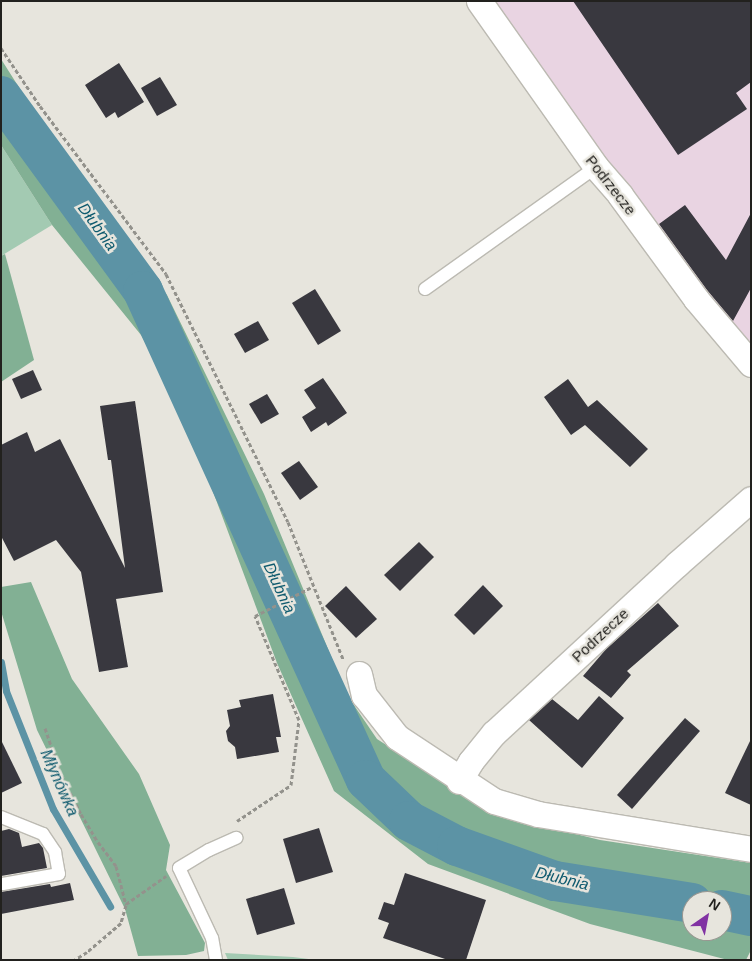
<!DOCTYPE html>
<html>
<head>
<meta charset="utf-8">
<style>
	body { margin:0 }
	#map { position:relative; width:752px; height:961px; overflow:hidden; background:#e7e5dd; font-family:Helvetica,sans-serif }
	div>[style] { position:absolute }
	.industrial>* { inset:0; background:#e9d4e2 }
	.green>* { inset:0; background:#a3cab2 }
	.forest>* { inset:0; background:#82b094 }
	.stream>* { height:7px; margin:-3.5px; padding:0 3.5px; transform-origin:3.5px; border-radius:3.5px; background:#5c93a5 }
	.river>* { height:40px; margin:-20px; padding:0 20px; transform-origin:20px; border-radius:20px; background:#5c93a5 }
	.building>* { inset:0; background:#39383f }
	.path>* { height:3px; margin-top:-1.5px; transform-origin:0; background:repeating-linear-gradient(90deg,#93928c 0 4px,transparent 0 6.5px) }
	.roads { filter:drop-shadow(1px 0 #bcbab2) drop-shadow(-1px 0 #bcbab2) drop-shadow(0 1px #bcbab2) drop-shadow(0 -1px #bcbab2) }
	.lane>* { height:12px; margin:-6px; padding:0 6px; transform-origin:6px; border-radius:6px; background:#fff }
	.street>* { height:25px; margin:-12.5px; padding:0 12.5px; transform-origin:12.5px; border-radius:12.5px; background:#fff }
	span { translate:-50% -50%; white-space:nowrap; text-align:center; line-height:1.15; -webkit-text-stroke:5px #e7e5dd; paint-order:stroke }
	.street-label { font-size:15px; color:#22211e }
	.water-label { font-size:16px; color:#0e5a6e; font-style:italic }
	.frame { position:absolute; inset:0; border:2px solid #22211e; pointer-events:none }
	.north { position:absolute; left:682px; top:891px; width:50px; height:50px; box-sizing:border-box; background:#e7e5dd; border:1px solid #989791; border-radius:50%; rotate:33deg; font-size:14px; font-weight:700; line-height:20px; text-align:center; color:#22211e }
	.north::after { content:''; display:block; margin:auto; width:18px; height:22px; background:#8132a3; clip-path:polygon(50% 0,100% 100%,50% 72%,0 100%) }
</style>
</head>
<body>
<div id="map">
	<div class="industrial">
		<i style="clip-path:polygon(492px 1px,751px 1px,751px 355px,742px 346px)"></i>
	</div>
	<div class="green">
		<i style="clip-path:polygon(1px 145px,52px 225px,1px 256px)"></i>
		<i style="clip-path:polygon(225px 953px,293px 957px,316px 960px,228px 960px)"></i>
	</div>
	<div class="forest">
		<i style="clip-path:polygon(evenodd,1px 59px,34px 111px,167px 295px,264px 494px,347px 695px,377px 739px,491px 813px,600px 840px,751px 863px,751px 950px,746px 960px,728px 960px,590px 924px,428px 864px,334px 791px,277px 663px,184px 414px,141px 335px,52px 225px,1px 145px,1px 59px,692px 901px,722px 901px,722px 931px,692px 931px,692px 901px)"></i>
		<i style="clip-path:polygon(5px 254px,34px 360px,1px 382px,1px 256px)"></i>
		<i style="clip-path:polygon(31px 582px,72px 679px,139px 774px,170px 845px,166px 870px,205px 943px,204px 951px,186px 955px,138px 956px,125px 909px,37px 730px,1px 611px,1px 587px)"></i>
	</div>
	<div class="stream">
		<i style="left:1px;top:662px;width:29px;rotate:80deg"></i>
		<i style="left:6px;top:691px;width:127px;rotate:68.3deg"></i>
		<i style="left:53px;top:809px;width:113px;rotate:59.6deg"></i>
	</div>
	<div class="river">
		<i style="left:1px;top:96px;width:241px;rotate:53.9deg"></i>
		<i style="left:143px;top:291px;width:537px;rotate:65.49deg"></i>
		<i style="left:366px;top:780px;width:59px;rotate:43.6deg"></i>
		<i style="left:409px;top:821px;width:54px;rotate:27.5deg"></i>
		<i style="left:457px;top:846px;width:104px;rotate:19.7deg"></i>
		<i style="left:555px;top:881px;width:139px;rotate:9.1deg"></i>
		<i style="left:722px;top:910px;width:30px;rotate:12deg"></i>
	</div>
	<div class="building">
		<i style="clip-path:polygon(573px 1px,751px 1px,751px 82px,736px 93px,747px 109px,678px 155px)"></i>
		<i style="clip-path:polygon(119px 63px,144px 102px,118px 118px,115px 112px,106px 118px,85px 85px)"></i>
		<i style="clip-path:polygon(160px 77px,177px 105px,157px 116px,141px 88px)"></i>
		<i style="clip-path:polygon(685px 205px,726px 260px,751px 213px,751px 288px,733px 321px,707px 290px,659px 224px)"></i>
		<i style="clip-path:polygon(315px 289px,341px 331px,318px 345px,292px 303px)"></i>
		<i style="clip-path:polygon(258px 321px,269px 340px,245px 353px,234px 334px)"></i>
		<i style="clip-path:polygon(33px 370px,42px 390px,21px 399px,12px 379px)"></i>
		<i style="clip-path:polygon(323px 378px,347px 413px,328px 426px,326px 422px,311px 432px,302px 417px,316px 408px,304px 390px)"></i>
		<i style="clip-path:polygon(568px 379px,588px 407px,597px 400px,648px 449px,630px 467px,585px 425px,571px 435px,544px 397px)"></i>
		<i style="clip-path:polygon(267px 394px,279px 414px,261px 424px,249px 404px)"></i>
		<i style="clip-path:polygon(135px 401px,163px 592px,116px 599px,128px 667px,99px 672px,81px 572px,56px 540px,14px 561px,1px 536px,1px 445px,27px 432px,35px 452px,60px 439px,125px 568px,111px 460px,108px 460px,100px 406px)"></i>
		<i style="clip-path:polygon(299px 461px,318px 487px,300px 500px,281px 473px)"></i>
		<i style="clip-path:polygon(419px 542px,434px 557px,400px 591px,384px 575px)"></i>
		<i style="clip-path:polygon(483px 585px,503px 606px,474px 635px,454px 615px)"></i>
		<i style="clip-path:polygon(346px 586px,377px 619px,356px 638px,325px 606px)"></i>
		<i style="clip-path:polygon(658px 603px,679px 626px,627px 671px,631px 675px,611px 698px,583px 676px,607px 648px)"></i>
		<i style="clip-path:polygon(273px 694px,281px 737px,276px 737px,279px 752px,237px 759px,235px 747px,228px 741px,226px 731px,230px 726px,227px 710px,241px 707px,239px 700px)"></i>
		<i style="clip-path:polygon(599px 696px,624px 718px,582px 768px,529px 720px,552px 699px,578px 720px)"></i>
		<i style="clip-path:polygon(685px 718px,700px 731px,632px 809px,617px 795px)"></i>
		<i style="clip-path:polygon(751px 739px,751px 805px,725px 793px)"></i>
		<i style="clip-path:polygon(1px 740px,22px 783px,1px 793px)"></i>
		<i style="clip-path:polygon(319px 828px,333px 872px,296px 883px,283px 839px)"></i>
		<i style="clip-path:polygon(9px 829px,19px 833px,22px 847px,39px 843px,43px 848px,47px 868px,1px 876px,1px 831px)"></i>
		<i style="clip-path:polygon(405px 873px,486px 900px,466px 960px,448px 960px,383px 938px,389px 923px,378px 919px,384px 902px,394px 905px)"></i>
		<i style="clip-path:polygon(70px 883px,74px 900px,1px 914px,1px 892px,50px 884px,51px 887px)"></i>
		<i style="clip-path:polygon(284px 888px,295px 924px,257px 935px,246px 899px)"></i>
	</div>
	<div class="path">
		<i style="left:1px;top:48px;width:70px;rotate:56.1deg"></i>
		<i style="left:40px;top:106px;width:210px;rotate:53.1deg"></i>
		<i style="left:166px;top:274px;width:276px;rotate:63.8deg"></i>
		<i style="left:288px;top:522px;width:148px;rotate:68.1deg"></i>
		<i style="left:45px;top:728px;width:50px;rotate:71.2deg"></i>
		<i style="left:61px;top:775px;width:44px;rotate:62.9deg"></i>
		<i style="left:81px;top:814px;width:33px;rotate:59deg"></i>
		<i style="left:98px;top:842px;width:30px;rotate:53deg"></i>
		<i style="left:116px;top:866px;width:40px;rotate:75.6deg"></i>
		<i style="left:126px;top:905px;width:19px;rotate:106deg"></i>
		<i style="left:121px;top:923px;width:45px;rotate:139.5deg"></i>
		<i style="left:87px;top:952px;width:15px;rotate:148deg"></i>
		<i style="left:237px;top:821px;width:65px;rotate:-33.7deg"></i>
		<i style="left:291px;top:785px;width:65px;rotate:-83deg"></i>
		<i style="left:299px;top:720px;width:113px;rotate:-112.9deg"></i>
		<i style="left:255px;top:616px;width:64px;rotate:-27deg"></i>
		<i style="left:126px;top:904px;width:49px;rotate:-35deg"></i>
	</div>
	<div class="roads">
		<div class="lane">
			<i style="left:425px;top:289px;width:210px;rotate:-35.5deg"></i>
			<i style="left:1px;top:817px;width:45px;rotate:22deg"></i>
			<i style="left:43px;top:834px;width:22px;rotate:56deg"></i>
			<i style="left:55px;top:852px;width:22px;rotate:80deg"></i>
			<i style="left:59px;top:874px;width:57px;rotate:169.9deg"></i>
			<i style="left:216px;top:960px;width:22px;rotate:-100deg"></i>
			<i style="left:212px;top:938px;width:77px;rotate:-115.2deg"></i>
			<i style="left:179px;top:868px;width:35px;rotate:-31deg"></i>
			<i style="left:209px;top:850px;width:30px;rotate:-24deg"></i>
		</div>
		<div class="street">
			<i style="left:479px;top:1px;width:203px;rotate:54.8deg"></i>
			<i style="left:596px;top:167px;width:37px;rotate:49deg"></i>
			<i style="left:620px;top:195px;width:129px;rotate:53.8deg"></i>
			<i style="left:696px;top:299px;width:85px;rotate:49.8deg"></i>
			<i style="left:359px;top:674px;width:22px;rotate:77deg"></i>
			<i style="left:364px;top:695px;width:53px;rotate:51.8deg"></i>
			<i style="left:397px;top:737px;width:116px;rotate:33.4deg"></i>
			<i style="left:494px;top:801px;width:46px;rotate:16.5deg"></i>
			<i style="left:538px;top:814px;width:216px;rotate:9.3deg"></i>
			<i style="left:459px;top:781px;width:23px;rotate:-59deg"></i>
			<i style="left:471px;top:761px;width:36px;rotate:-51deg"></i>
			<i style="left:494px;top:733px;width:249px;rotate:-42.7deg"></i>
			<i style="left:677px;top:564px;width:98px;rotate:-41.3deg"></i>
		</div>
	</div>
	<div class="street-label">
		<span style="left:611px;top:185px;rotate:52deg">Podrzecze</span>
		<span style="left:600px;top:635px;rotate:-43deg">Podrzecze</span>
	</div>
	<div class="water-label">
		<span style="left:97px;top:227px;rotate:54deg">Dłubnia</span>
		<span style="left:279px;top:588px;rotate:65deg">Dłubnia</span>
		<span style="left:59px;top:783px;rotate:66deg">Młynówka</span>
		<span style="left:562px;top:879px;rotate:14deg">Dłubnia</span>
	</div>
	<div class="frame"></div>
	<div class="north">N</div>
</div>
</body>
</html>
